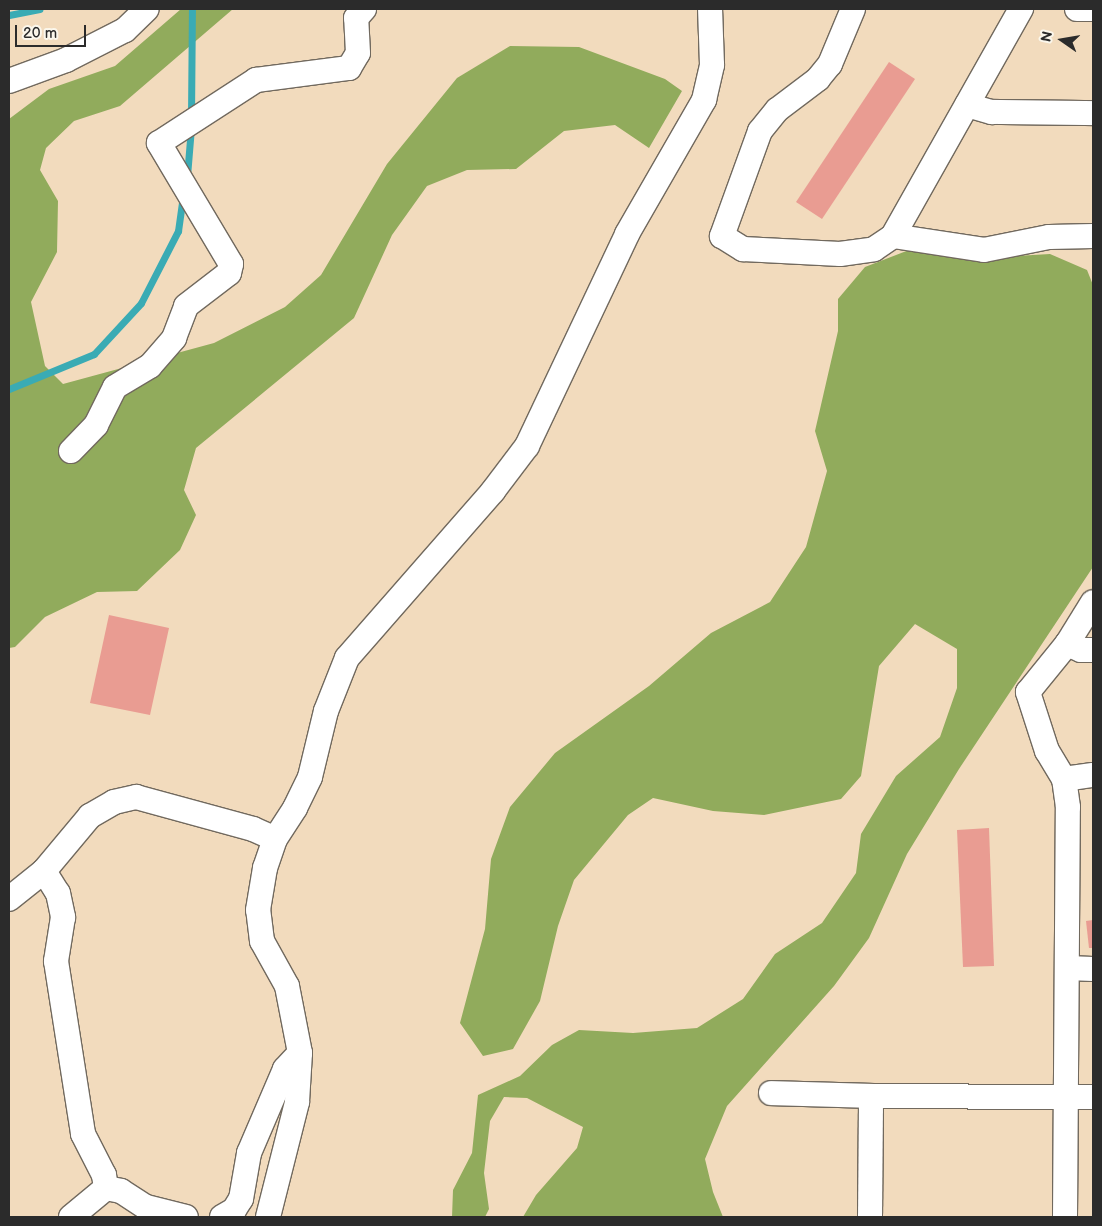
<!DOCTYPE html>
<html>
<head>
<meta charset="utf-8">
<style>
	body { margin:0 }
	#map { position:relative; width:1102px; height:1226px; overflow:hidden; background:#f2dbbd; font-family:"Balsamiq Sans",sans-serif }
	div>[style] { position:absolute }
	.forest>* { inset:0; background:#91ab5c }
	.stream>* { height:7px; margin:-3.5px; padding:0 3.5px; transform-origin:3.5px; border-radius:3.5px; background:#3aabb4 }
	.building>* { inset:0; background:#e99c92 }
	.roads { filter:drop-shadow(1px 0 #71695e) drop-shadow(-1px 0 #71695e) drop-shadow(0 1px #71695e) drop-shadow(0 -1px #71695e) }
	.minor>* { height:24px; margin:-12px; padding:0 12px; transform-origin:12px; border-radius:12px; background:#fff }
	span { translate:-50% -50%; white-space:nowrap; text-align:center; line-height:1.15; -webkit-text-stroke:4px #fbf7ec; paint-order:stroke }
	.frame { position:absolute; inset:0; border:10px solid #2b2b2b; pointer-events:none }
	.north { position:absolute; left:1037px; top:15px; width:50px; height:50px; -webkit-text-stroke:4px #fbf7ec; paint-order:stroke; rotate:283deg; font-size:14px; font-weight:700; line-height:20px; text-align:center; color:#2b2b2b }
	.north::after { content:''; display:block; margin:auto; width:18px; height:22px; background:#2b2b2b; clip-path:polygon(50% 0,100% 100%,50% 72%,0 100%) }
	.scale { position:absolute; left:15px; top:25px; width:71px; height:22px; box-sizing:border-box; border:2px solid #2b2b2b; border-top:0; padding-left:6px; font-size:15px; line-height:18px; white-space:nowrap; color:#2b2b2b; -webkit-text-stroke:4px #fbf7ec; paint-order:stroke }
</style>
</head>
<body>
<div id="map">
	<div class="forest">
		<i style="clip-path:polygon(181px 9px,233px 9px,120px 106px,74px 121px,46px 148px,40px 170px,58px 201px,57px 252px,31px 302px,45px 366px,63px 384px,214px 343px,285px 307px,321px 275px,387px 164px,457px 78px,510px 46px,579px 47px,665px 79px,682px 91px,649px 148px,615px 125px,564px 131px,516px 169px,467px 170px,427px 186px,392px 235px,354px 318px,196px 448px,184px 490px,196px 515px,180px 550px,137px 591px,97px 592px,45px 617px,15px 647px,9px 648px,9px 119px,49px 89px,115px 66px)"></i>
		<i style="clip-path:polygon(909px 250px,981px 258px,1050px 254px,1087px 270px,1093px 285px,1093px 567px,959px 769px,907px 854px,869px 938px,834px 986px,727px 1106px,705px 1159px,713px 1192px,723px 1217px,523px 1217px,536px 1195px,577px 1148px,583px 1127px,527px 1098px,504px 1097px,490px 1121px,484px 1173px,489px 1209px,485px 1217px,452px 1217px,453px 1190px,472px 1153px,478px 1095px,520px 1076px,552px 1045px,579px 1030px,633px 1033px,697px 1028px,743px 999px,775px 954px,822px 923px,856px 873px,861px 834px,896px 776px,940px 737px,957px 688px,957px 649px,915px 624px,879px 666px,861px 776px,841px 799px,764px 815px,713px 811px,653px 798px,628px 815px,574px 880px,558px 926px,540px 1001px,513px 1049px,483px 1056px,460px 1023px,485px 929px,491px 859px,510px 807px,555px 753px,649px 686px,711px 633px,770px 602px,806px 547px,827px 471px,815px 431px,838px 331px,838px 299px,865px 267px)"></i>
	</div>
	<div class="stream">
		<i style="left:9px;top:15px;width:31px;rotate:-11deg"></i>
		<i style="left:191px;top:117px;width:108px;rotate:-89.5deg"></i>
		<i style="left:187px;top:176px;width:49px;rotate:-85.3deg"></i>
		<i style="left:9px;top:389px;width:92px;rotate:-22.4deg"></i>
		<i style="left:94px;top:354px;width:69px;rotate:-47.3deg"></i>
		<i style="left:141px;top:303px;width:81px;rotate:-62.8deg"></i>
		<i style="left:178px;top:231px;width:34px;rotate:-82deg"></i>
	</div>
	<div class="building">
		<i style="clip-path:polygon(889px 62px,915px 79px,822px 219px,796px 202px)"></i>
		<i style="clip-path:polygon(109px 615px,169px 628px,150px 715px,90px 703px)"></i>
		<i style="clip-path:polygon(989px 828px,994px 966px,963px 967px,957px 830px)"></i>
		<i style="clip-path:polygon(1093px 920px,1093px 948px,1089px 948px,1086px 921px)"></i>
	</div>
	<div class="roads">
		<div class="minor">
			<i style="left:853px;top:9px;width:60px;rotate:112.7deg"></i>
			<i style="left:830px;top:64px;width:19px;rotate:129deg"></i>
			<i style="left:818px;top:79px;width:51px;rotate:142.9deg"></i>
			<i style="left:777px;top:110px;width:27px;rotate:129deg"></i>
			<i style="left:760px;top:131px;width:112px;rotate:109.9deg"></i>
			<i style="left:722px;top:236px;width:25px;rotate:32deg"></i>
			<i style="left:743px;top:249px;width:97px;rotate:3deg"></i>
			<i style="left:840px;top:254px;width:34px;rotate:-8deg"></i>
			<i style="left:874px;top:249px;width:23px;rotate:-34deg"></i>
			<i style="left:893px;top:236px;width:261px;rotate:-60.6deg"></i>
			<i style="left:1077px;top:9px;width:16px"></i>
			<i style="left:9px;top:81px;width:61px;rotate:-20.2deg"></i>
			<i style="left:66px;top:60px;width:66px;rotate:-27deg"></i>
			<i style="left:125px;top:30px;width:30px;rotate:-44deg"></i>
			<i style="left:967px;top:105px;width:26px;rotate:16deg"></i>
			<i style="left:992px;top:112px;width:101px;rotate:0.6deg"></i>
			<i style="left:893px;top:236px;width:92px;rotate:8.7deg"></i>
			<i style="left:984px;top:250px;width:66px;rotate:-11.3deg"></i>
			<i style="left:1049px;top:237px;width:44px;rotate:-1.3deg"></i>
			<i style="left:71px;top:451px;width:36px;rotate:-46deg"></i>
			<i style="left:96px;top:425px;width:42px;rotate:-63.4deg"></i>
			<i style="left:115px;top:387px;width:41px;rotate:-31deg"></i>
			<i style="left:150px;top:366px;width:37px;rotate:-49deg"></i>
			<i style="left:174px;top:338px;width:34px;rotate:-69deg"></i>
			<i style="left:186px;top:306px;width:54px;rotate:-37.5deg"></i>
			<i style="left:229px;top:273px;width:9px;rotate:-77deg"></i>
			<i style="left:231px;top:264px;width:141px;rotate:-120.8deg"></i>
			<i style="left:159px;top:143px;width:116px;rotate:-33deg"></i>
			<i style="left:256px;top:80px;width:94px;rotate:-7.4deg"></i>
			<i style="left:349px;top:68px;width:17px;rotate:-59deg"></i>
			<i style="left:358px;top:53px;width:35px;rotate:-93deg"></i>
			<i style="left:356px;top:18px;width:12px;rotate:-48deg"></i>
			<i style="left:1067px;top:644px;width:15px;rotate:23deg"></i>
			<i style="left:1081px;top:650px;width:12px"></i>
			<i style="left:1064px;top:779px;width:29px;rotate:-8deg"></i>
			<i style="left:44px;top:871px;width:26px;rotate:58deg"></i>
			<i style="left:58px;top:893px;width:25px;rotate:78deg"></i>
			<i style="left:63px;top:917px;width:45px;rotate:99deg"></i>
			<i style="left:56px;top:961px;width:175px;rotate:81.1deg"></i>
			<i style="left:83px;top:1134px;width:46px;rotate:62.9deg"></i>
			<i style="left:104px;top:1175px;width:13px;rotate:81deg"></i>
			<i style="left:9px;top:899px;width:45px;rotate:-38.7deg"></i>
			<i style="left:44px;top:871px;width:72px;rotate:-50.1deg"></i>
			<i style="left:90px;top:816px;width:28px;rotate:-30deg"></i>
			<i style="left:114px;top:802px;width:23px;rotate:-13deg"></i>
			<i style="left:136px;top:797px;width:121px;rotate:15.3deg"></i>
			<i style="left:253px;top:829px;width:24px;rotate:24deg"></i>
			<i style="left:1067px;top:968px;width:26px;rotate:2deg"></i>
			<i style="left:771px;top:1093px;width:100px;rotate:1.7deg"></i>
			<i style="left:106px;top:1188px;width:15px;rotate:11deg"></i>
			<i style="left:121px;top:1191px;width:30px;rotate:33deg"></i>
			<i style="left:146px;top:1207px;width:41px;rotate:14deg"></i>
			<i style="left:71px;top:1217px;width:45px;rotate:-39.6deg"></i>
			<i style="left:222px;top:1217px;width:14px;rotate:-30deg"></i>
			<i style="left:234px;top:1210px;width:13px;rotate:-58deg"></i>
			<i style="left:241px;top:1199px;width:47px;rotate:-80.1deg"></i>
			<i style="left:249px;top:1153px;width:91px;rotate:-66.8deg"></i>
			<i style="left:285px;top:1069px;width:22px;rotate:-47deg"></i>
			<i style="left:300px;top:1053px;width:68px;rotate:-101deg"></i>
			<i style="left:287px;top:986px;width:51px;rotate:-119.1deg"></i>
			<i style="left:262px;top:941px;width:31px;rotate:-97deg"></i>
			<i style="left:258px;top:910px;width:43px;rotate:-80.5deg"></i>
			<i style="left:265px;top:868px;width:31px;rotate:-71deg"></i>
			<i style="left:275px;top:839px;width:37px;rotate:-57deg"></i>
			<i style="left:295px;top:808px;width:34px;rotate:-64deg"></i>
			<i style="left:310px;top:777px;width:68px;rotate:-76.4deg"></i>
			<i style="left:326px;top:711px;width:57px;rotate:-68.4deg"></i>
			<i style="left:347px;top:658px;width:222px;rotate:-48.8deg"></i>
			<i style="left:493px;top:491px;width:56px;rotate:-52.9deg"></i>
			<i style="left:527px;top:446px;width:234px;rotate:-64.7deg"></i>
			<i style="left:627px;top:234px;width:155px;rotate:-60.1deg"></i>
			<i style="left:704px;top:100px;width:36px;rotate:-77deg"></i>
			<i style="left:712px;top:65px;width:56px;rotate:-92deg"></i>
			<i style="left:268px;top:1217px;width:119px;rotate:-75.8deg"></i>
			<i style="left:297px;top:1102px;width:49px;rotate:-86.5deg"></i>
			<i style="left:870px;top:1217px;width:121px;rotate:-89.5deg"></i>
			<i style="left:871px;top:1096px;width:222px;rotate:0.3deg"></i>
			<i style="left:1065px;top:1217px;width:410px;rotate:-89.6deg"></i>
			<i style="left:1068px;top:807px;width:28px;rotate:-98deg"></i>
			<i style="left:1064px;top:779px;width:33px;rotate:-121deg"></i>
			<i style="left:1047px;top:751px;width:62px;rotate:-107.9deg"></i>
			<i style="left:1028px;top:692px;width:62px;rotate:-50.9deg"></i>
			<i style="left:1067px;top:644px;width:49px;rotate:-58.2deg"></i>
		</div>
	</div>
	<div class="frame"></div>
	<div class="north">N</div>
	<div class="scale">20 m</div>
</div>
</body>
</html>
